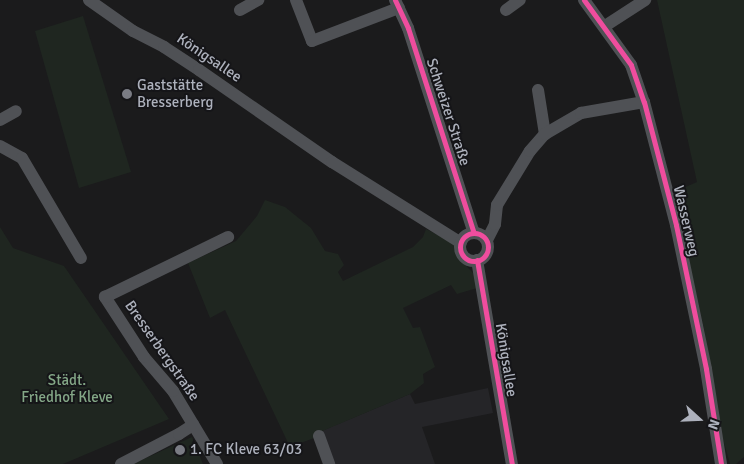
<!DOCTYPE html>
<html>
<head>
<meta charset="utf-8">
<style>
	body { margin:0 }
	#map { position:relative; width:744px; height:464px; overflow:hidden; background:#1b1b1c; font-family:Signika,sans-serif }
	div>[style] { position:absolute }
	.built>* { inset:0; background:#252528 }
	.green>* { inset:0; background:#1f2620 }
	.minor>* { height:12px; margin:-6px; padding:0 6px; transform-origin:6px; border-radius:6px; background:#4f5155 }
	.minor>.ring { margin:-6px; padding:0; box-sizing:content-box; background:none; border:12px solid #4f5155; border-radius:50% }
	.cycleway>* { height:5px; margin:-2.5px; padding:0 2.5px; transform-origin:2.5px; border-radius:2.5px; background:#ef4d9e }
	.cycleway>.ring { margin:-2.5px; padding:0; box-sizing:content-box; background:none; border:5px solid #ef4d9e; border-radius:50% }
	.dots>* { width:14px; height:14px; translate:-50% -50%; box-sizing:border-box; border:2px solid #151518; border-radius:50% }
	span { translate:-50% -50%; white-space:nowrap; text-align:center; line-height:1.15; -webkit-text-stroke:4px #151518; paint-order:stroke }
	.street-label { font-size:15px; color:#adb1bc }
	.poi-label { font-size:15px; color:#adb1bc }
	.left { translate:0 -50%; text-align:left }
	.park-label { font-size:15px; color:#84a787 }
	.north { position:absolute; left:674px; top:394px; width:50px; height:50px; -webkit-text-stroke:4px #151518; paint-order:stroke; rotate:110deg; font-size:14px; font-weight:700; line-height:20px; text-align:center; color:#adb1bc }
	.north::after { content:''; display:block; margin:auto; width:18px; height:22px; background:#adb1bc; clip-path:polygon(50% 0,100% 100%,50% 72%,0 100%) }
</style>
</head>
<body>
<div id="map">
	<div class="built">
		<i style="clip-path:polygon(488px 388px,493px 413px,422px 427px,435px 464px,333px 464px,319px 432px,410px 394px,415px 404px)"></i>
	</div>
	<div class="green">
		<i style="clip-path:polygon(657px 0,744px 0,744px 457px,736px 464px,730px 464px,721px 432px,704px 329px,674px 192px,697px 182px)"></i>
		<i style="clip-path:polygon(83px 16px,131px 172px,79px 188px,35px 31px)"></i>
		<i style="clip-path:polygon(265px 200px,285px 207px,311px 228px,325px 251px,338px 254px,344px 265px,338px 272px,343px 281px,413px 247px,423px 237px,426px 229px,454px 243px,455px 254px,474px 274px,477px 288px,457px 294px,451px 285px,403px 308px,413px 328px,420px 327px,435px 367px,423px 374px,424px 383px,410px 394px,320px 432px,314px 438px,290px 447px,225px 310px,210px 318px,188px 263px,236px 241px,257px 216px)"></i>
		<i style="clip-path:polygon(0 227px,13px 248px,64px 266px,169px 419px,63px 464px,0 464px)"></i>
		<i style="clip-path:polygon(192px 437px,203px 464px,133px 464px)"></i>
	</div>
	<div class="minor">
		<i style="left:89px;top:0;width:54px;rotate:35.2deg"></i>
		<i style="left:133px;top:31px;width:35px;rotate:27deg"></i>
		<i style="left:164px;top:47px;width:42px;rotate:33.3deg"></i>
		<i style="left:199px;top:70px;width:162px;rotate:34.7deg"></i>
		<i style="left:332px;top:162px;width:152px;rotate:32.1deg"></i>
		<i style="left:296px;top:0;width:44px;rotate:68.7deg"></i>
		<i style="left:312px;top:41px;width:93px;rotate:-20.8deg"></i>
		<i style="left:395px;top:0;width:31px;rotate:65deg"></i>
		<i style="left:408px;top:28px;width:215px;rotate:72.2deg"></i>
		<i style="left:584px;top:0;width:80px;rotate:54.1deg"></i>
		<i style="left:631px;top:65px;width:39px;rotate:71deg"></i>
		<i style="left:644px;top:102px;width:127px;rotate:75.4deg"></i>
		<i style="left:676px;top:225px;width:147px;rotate:78.2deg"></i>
		<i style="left:706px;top:369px;width:96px;rotate:81deg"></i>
		<i style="left:240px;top:10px;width:21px;rotate:-29deg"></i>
		<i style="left:506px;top:10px;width:17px;rotate:-36deg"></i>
		<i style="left:605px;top:26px;width:48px;rotate:-33deg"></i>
		<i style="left:538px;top:90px;width:45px;rotate:81deg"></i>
		<i style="left:0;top:120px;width:18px;rotate:-29deg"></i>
		<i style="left:0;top:146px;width:25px;rotate:29deg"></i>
		<i style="left:22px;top:158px;width:116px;rotate:59.5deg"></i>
		<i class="ring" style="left:460px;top:233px;width:16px;height:16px"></i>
		<i style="left:487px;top:240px;width:18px;rotate:-63deg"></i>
		<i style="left:495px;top:224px;width:19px;rotate:-84deg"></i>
		<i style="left:497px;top:205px;width:63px;rotate:-58.6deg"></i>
		<i style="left:530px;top:151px;width:23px;rotate:-49deg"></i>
		<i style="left:545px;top:134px;width:42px;rotate:-30.3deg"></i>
		<i style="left:581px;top:113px;width:64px;rotate:-9.9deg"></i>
		<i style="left:477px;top:260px;width:207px;rotate:80.3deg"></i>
		<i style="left:319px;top:436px;width:30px;rotate:70deg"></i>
		<i style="left:121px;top:464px;width:65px;rotate:-27.3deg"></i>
		<i style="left:179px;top:434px;width:17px;rotate:-33deg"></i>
		<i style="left:217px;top:464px;width:85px;rotate:-121.1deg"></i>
		<i style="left:173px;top:391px;width:45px;rotate:-130.5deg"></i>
		<i style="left:144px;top:357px;width:72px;rotate:-123deg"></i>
		<i style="left:105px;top:297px;width:137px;rotate:-26deg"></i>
	</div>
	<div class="cycleway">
		<i style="left:395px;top:0;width:31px;rotate:65deg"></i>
		<i style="left:408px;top:28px;width:215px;rotate:72.2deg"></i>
		<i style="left:584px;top:0;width:80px;rotate:54.1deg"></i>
		<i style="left:631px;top:65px;width:39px;rotate:71deg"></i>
		<i style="left:644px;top:102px;width:127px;rotate:75.4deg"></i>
		<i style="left:676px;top:225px;width:147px;rotate:78.2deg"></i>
		<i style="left:706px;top:369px;width:96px;rotate:81deg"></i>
		<i class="ring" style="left:460px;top:233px;width:23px;height:23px"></i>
		<i style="left:477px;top:260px;width:207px;rotate:80.3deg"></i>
	</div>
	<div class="dots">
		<i style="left:127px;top:94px;background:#7a7c84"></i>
		<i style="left:180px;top:450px;background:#7a7c84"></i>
	</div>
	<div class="street-label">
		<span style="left:209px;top:58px;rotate:34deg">Königsallee</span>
		<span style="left:448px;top:112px;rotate:72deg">Schweizer Straße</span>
		<span style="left:686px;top:221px;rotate:77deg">Wasserweg</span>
		<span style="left:162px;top:351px;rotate:55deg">Bresserbergstraße</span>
		<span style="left:506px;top:360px;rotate:81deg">Königsallee</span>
	</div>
	<div class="poi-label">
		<span class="left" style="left:137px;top:94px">Gaststätte<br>Bresserberg</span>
		<span class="left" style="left:190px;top:450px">1. FC Kleve 63/03</span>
	</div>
	<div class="park-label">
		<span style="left:67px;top:389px">Städt.<br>Friedhof Kleve</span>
	</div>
	<div class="north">N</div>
</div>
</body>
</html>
